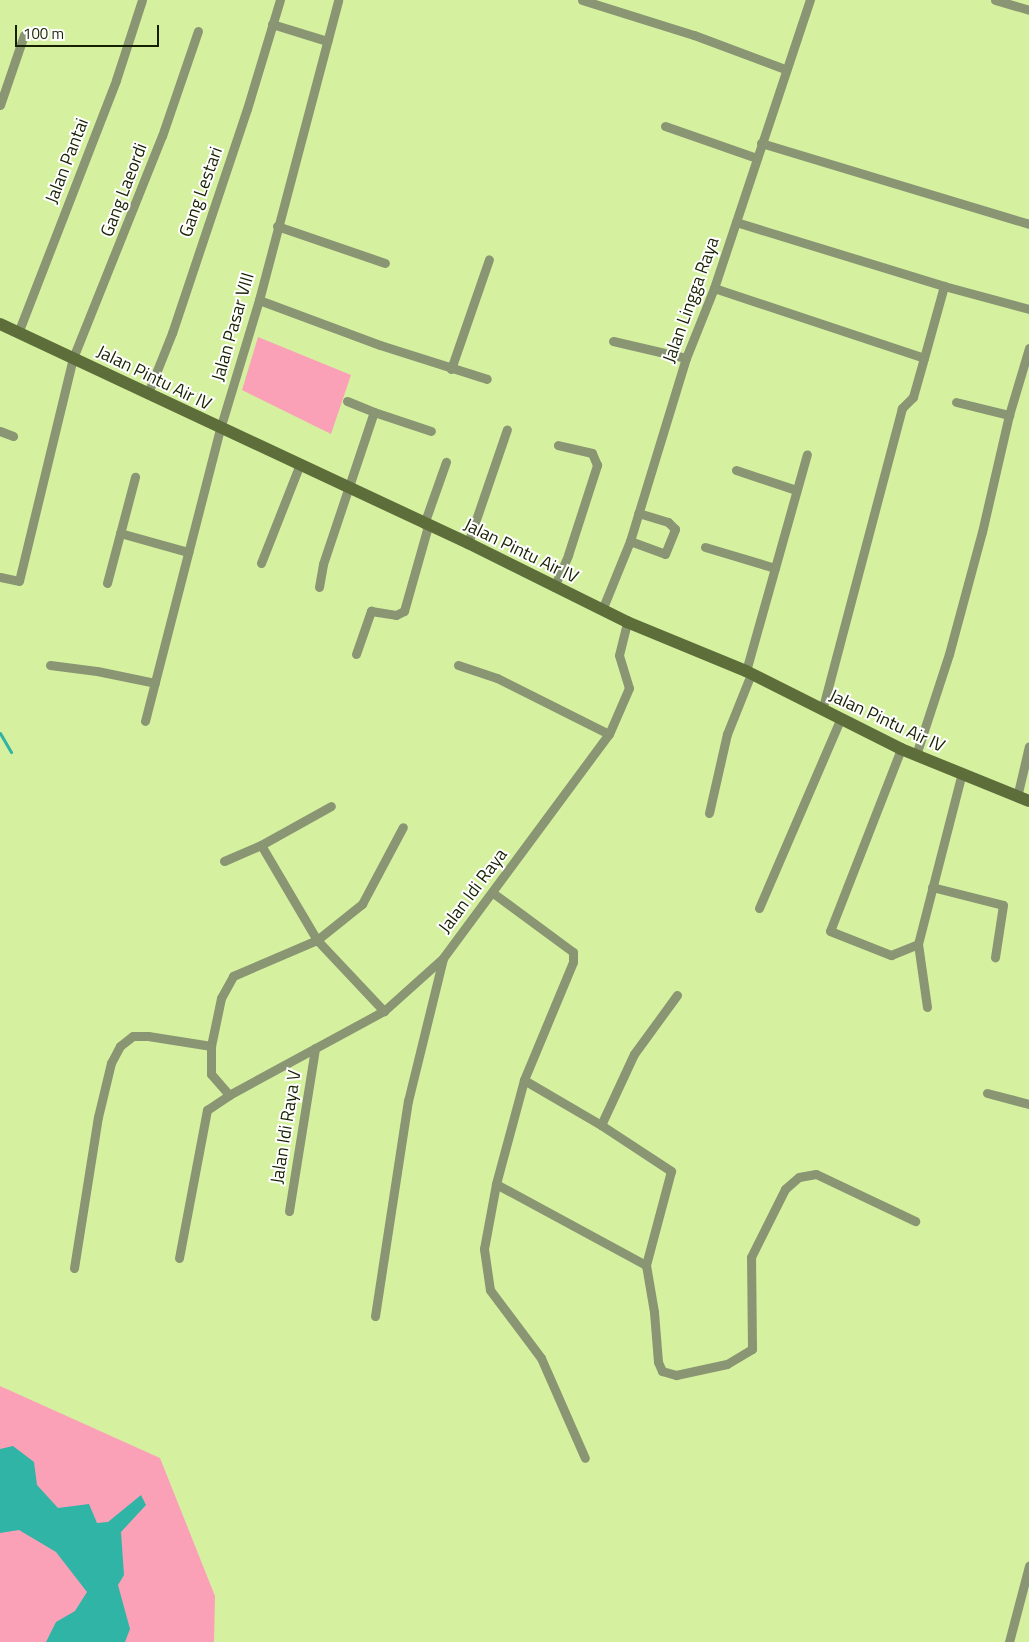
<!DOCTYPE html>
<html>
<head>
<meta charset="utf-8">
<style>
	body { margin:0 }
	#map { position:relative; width:1029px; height:1642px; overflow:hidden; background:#d5f19f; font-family:"Titillium Web",sans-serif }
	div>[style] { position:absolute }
	.green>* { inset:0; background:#fba1b7 }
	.water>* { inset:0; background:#30b4a6 }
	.stream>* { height:3px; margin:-1.5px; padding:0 1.5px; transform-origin:1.5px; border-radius:1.5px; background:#30b4a6 }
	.street>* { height:9px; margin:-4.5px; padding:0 4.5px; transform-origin:4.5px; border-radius:4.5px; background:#899573 }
	.secondary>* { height:12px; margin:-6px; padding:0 6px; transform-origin:6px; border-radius:6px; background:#5e6e3b }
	span { translate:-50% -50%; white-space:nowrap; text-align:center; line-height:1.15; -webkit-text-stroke:4px #fff; paint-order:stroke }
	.street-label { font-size:18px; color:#172101 }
	.scale { position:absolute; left:15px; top:25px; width:144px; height:22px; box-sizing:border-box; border:2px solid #172101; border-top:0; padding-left:6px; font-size:15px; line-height:18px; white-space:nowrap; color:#172101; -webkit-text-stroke:4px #fff; paint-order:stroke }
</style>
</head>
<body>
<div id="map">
	<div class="green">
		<i style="clip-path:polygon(258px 337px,351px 375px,331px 434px,242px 390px)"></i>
		<i style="clip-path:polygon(0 1386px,160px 1458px,215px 1596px,214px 1642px,0 1642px)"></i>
	</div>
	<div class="water">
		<i style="clip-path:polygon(13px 1446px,34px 1462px,37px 1485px,58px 1508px,89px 1504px,97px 1523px,108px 1522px,141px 1495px,146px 1505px,121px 1532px,124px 1575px,118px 1585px,130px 1629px,125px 1642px,46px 1642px,56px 1622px,75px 1611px,87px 1592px,56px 1552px,19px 1530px,0 1533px,0 1449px)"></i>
	</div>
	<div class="stream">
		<i style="left:0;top:733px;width:22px;rotate:60deg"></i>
	</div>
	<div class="street">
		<i style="left:582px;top:0;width:117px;rotate:17.4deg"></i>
		<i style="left:694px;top:35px;width:97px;rotate:20.5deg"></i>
		<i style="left:995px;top:0;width:35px;rotate:16deg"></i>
		<i style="left:272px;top:24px;width:58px;rotate:17.2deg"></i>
		<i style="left:0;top:105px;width:74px;rotate:-71.1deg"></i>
		<i style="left:665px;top:126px;width:97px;rotate:19.2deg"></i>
		<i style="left:761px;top:143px;width:280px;rotate:16.8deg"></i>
		<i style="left:736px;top:222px;width:218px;rotate:17.1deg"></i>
		<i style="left:944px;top:286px;width:88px;rotate:15.1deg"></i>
		<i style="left:277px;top:226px;width:114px;rotate:18.9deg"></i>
		<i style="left:714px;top:288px;width:221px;rotate:18.4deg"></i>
		<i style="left:924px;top:358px;width:41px;rotate:105.8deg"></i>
		<i style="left:913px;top:397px;width:16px;rotate:135deg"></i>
		<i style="left:902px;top:408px;width:312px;rotate:104.8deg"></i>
		<i style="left:259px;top:300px;width:129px;rotate:20.4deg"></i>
		<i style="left:380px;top:345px;width:112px;rotate:17.6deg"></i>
		<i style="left:18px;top:333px;width:271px;rotate:-68.8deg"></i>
		<i style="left:116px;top:80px;width:84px;rotate:-72deg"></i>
		<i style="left:613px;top:341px;width:75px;rotate:13.1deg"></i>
		<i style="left:924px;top:358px;width:75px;rotate:-74.5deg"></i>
		<i style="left:451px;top:369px;width:116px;rotate:-70.9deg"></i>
		<i style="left:148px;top:393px;width:65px;rotate:-68.2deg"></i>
		<i style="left:172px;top:333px;width:236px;rotate:-71.5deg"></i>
		<i style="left:247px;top:109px;width:114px;rotate:-73.2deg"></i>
		<i style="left:347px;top:401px;width:29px;rotate:22deg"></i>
		<i style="left:956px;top:402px;width:55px;rotate:13.8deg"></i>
		<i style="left:0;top:431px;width:14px;rotate:21deg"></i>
		<i style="left:736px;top:470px;width:63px;rotate:18.4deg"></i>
		<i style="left:424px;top:524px;width:66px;rotate:-70.5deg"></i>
		<i style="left:120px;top:533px;width:71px;rotate:15.6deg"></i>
		<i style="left:630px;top:541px;width:37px;rotate:20deg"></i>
		<i style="left:665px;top:554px;width:27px;rotate:-68deg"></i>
		<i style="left:675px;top:529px;width:10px;rotate:-135deg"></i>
		<i style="left:668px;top:522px;width:31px;rotate:-163deg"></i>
		<i style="left:468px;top:543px;width:120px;rotate:-71.1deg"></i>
		<i style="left:705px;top:547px;width:73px;rotate:16.7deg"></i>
		<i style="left:261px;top:563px;width:106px;rotate:-68.5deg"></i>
		<i style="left:0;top:577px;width:19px;rotate:12deg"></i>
		<i style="left:19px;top:581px;width:229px;rotate:-76.4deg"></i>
		<i style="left:73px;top:358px;width:239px;rotate:-68.2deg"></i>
		<i style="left:162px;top:136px;width:111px;rotate:-71.1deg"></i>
		<i style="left:107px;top:583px;width:110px;rotate:-75.2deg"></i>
		<i style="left:319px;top:587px;width:23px;rotate:-80deg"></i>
		<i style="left:323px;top:564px;width:160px;rotate:-71.5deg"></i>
		<i style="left:374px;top:412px;width:60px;rotate:18.4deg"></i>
		<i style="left:554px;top:587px;width:35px;rotate:-66deg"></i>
		<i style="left:568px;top:555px;width:95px;rotate:-72.1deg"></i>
		<i style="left:597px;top:465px;width:13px;rotate:-113deg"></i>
		<i style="left:592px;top:453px;width:35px;rotate:-167deg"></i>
		<i style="left:602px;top:610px;width:74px;rotate:-67.9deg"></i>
		<i style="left:630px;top:541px;width:191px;rotate:-73deg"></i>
		<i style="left:686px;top:358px;width:75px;rotate:-68.2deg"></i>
		<i style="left:714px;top:288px;width:304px;rotate:-71.6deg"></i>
		<i style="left:356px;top:654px;width:46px;rotate:-70.8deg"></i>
		<i style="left:371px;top:611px;width:25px;rotate:9deg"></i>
		<i style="left:396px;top:615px;width:9px;rotate:-27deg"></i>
		<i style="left:404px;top:611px;width:88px;rotate:-74.2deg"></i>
		<i style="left:50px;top:665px;width:47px;rotate:7.3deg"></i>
		<i style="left:97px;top:671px;width:59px;rotate:11.7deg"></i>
		<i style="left:458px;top:665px;width:41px;rotate:18.4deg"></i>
		<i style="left:497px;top:678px;width:125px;rotate:26.6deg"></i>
		<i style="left:746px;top:671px;width:225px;rotate:-74.3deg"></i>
		<i style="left:145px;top:721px;width:301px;rotate:-75.6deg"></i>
		<i style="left:220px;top:429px;width:135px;rotate:-73.2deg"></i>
		<i style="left:259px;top:300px;width:310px;rotate:-75.2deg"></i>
		<i style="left:901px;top:749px;width:195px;rotate:111.3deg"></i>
		<i style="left:830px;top:931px;width:66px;rotate:21.5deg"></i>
		<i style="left:891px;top:955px;width:29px;rotate:-22deg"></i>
		<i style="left:916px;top:755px;width:106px;rotate:-71.9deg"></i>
		<i style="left:949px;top:654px;width:126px;rotate:-74.9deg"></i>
		<i style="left:982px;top:532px;width:120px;rotate:-77deg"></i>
		<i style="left:1009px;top:415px;width:70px;rotate:-73.4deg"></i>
		<i style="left:1017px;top:797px;width:52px;rotate:-76.8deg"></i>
		<i style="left:709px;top:813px;width:81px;rotate:-77.2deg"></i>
		<i style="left:727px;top:734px;width:65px;rotate:-68.2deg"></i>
		<i style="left:261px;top:845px;width:110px;rotate:59.5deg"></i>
		<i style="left:317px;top:940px;width:98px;rotate:46.7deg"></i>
		<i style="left:224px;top:861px;width:40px;rotate:-23.4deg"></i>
		<i style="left:261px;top:845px;width:80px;rotate:-29.1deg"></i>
		<i style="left:932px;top:887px;width:73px;rotate:14.2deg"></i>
		<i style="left:1003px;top:905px;width:53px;rotate:98.7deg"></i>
		<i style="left:493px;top:893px;width:99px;rotate:36.4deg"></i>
		<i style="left:573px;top:952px;width:10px;rotate:90deg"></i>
		<i style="left:573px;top:962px;width:128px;rotate:112.6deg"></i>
		<i style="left:524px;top:1080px;width:108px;rotate:105.1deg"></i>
		<i style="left:496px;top:1184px;width:66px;rotate:100.5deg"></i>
		<i style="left:484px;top:1249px;width:41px;rotate:81.7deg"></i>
		<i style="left:490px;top:1290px;width:85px;rotate:53.1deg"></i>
		<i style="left:541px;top:1358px;width:109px;rotate:66.3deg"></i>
		<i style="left:759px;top:908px;width:205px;rotate:-66.7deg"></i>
		<i style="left:927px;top:1007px;width:64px;rotate:-98.1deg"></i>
		<i style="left:918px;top:944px;width:177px;rotate:-75.6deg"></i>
		<i style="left:211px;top:1046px;width:49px;rotate:-78.2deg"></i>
		<i style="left:221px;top:998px;width:25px;rotate:-61deg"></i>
		<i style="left:233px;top:976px;width:91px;rotate:-23.2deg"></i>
		<i style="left:317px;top:940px;width:58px;rotate:-38.7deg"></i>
		<i style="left:362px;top:904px;width:87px;rotate:-62deg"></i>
		<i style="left:524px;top:1080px;width:89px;rotate:30.3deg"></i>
		<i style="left:601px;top:1125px;width:84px;rotate:33.3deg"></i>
		<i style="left:671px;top:1171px;width:97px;rotate:104.9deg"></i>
		<i style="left:646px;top:1265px;width:48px;rotate:80.3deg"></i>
		<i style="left:654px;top:1312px;width:50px;rotate:85.4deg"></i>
		<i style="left:658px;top:1362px;width:10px;rotate:66deg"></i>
		<i style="left:662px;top:1371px;width:15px;rotate:16deg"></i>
		<i style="left:676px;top:1375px;width:52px;rotate:-12.2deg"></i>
		<i style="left:727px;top:1364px;width:29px;rotate:-31deg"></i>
		<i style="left:752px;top:1349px;width:92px;rotate:-90.6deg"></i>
		<i style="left:751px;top:1257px;width:76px;rotate:-63.4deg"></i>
		<i style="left:785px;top:1189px;width:18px;rotate:-41deg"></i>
		<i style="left:799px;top:1177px;width:17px;rotate:-10deg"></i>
		<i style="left:816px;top:1174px;width:110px;rotate:25.4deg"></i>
		<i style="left:987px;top:1093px;width:43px;rotate:14.7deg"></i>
		<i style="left:601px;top:1125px;width:78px;rotate:-65.1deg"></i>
		<i style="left:634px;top:1054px;width:73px;rotate:-53.9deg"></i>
		<i style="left:496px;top:1184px;width:170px;rotate:28.4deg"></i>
		<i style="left:289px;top:1211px;width:165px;rotate:-80.9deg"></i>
		<i style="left:179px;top:1258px;width:151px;rotate:-79.3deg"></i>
		<i style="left:207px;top:1110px;width:27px;rotate:-34deg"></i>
		<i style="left:229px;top:1095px;width:176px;rotate:-28.5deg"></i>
		<i style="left:384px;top:1011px;width:79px;rotate:-41.9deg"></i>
		<i style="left:443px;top:958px;width:279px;rotate:-53.5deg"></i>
		<i style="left:609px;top:734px;width:50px;rotate:-66.5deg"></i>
		<i style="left:629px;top:688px;width:34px;rotate:-107deg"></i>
		<i style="left:619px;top:655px;width:34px;rotate:-76deg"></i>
		<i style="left:74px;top:1268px;width:153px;rotate:-81deg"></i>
		<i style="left:98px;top:1117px;width:56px;rotate:-76.5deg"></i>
		<i style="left:111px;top:1063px;width:19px;rotate:-62deg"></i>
		<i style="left:120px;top:1046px;width:16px;rotate:-38deg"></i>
		<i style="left:133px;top:1036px;width:15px"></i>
		<i style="left:148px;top:1036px;width:64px;rotate:9deg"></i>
		<i style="left:211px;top:1046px;width:28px;rotate:90deg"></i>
		<i style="left:211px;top:1074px;width:28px;rotate:49deg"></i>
		<i style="left:375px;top:1316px;width:218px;rotate:-81.3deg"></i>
		<i style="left:408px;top:1101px;width:147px;rotate:-76.2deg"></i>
		<i style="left:1009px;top:1642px;width:79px;rotate:-75.3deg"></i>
	</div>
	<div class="secondary">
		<i style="left:0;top:324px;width:517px;rotate:25.08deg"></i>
		<i style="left:468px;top:543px;width:178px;rotate:26.4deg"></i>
		<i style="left:627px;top:622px;width:129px;rotate:22.4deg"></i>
		<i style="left:746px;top:671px;width:174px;rotate:26.7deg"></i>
		<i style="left:901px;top:749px;width:138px;rotate:22.1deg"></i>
	</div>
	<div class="street-label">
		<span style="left:67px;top:161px;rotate:-69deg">Jalan Pantai</span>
		<span style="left:124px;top:190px;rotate:-69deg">Gang Laeordi</span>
		<span style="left:201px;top:192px;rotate:-70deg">Gang Lestari</span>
		<span style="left:691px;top:300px;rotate:-70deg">Jalan Lingga Raya</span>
		<span style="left:233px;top:327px;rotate:-74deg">Jalan Pasar VIII</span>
		<span style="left:154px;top:378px;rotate:26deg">Jalan Pintu Air IV</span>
		<span style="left:521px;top:551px;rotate:26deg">Jalan Pintu Air IV</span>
		<span style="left:887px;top:721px;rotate:25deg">Jalan Pintu Air IV</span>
		<span style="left:473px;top:891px;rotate:-53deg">Jalan Idi Raya</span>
		<span style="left:286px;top:1127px;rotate:-81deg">Jalan Idi Raya V</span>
	</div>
	<div class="scale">100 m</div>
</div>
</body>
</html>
